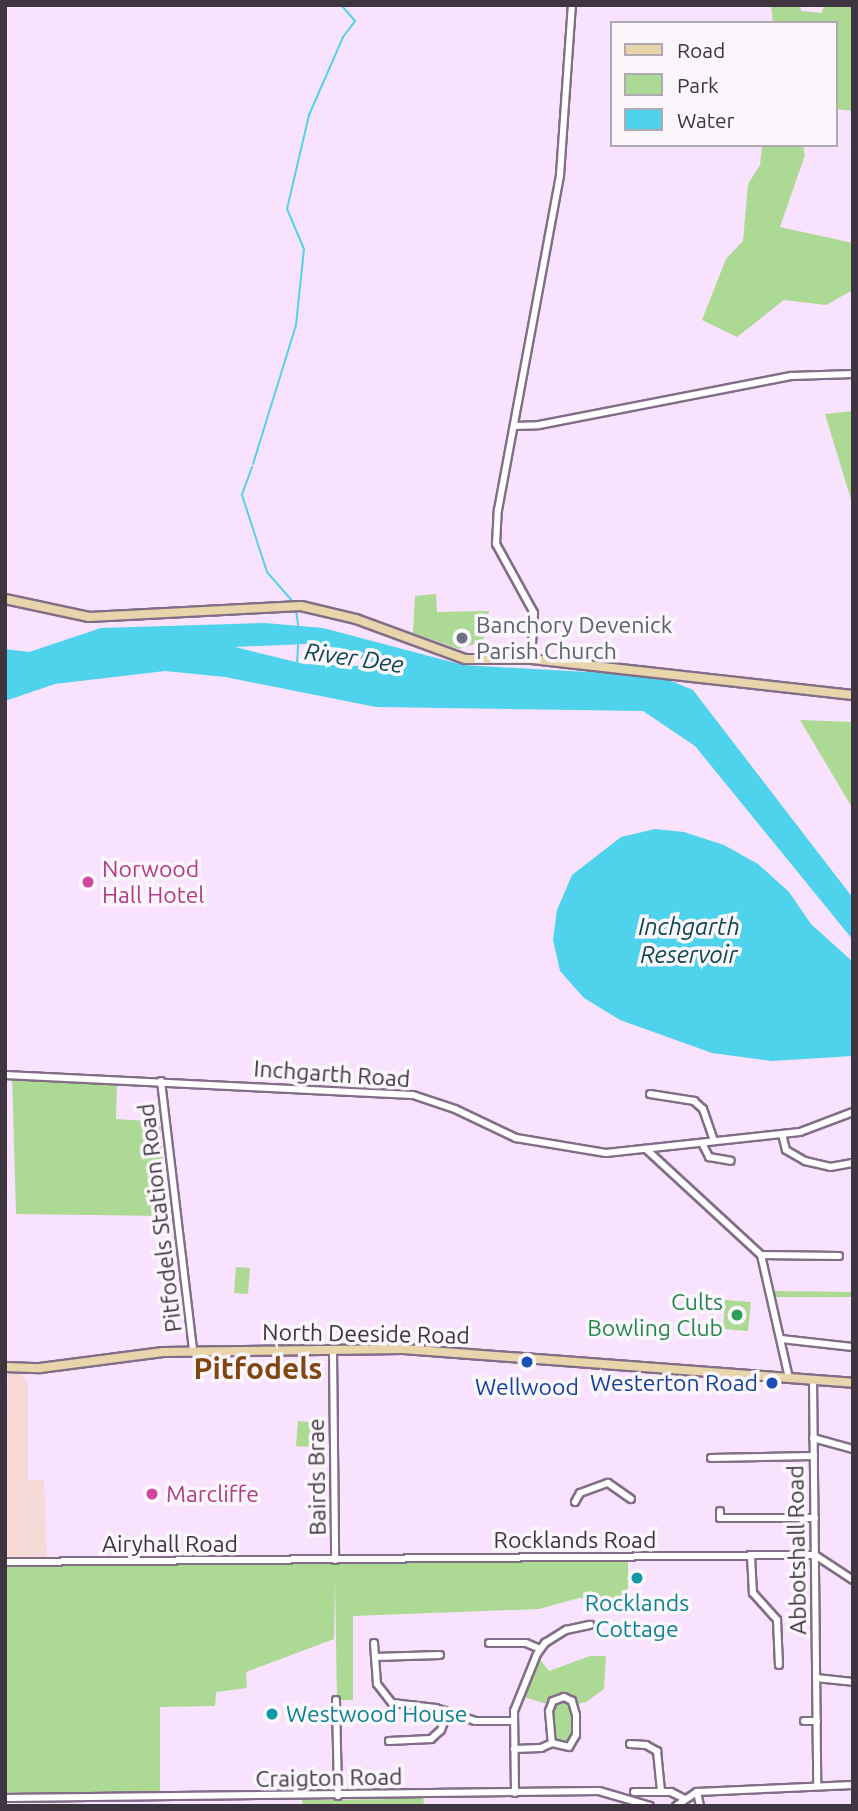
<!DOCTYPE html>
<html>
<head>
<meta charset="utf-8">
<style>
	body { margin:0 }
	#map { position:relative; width:858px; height:1811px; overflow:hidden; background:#f9e2fe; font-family:Ubuntu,sans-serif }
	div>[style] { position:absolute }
	.education>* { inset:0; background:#f5dad7 }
	.green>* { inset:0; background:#acd993 }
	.water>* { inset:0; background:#4fd3ec }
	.stream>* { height:2px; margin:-1px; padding:0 1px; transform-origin:1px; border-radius:1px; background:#4fd3ec }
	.roads { filter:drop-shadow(2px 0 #826e87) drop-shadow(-2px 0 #826e87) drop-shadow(0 2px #826e87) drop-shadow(0 -2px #826e87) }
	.minor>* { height:6px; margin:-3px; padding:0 3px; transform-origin:3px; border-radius:3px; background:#fff }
	.major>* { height:8px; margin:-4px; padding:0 4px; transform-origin:4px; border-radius:4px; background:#e8d5ab }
	.dots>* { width:19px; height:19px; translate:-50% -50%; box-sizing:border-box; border:4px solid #fbf6fc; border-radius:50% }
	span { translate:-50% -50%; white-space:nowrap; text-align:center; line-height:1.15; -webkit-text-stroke:7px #fbf6fc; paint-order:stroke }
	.worship-label { font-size:23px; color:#5b616d }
	.left { translate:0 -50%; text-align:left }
	.hotel-label { font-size:23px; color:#b23c85 }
	.street-label { font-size:23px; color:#3e3540 }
	.leisure-label { font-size:23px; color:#27864d }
	.right { translate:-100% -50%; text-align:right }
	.transit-label { font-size:23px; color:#164399 }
	.culture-label { font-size:23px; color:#0d838f }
	.water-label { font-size:24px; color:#0d4853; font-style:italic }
	.district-label { font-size:30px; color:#804712; font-weight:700 }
	.frame { position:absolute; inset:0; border:7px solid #3e3540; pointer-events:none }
	.legend { position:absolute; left:610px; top:21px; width:228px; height:126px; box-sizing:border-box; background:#fbf6fc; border:2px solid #afa9b1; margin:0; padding:9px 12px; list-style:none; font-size:21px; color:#3e3540 }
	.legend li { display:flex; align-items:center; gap:14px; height:35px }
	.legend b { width:35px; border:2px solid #afa9b1 }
</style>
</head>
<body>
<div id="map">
	<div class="education">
		<i style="clip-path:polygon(8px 1371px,21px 1371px,28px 1385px,28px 1480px,44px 1480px,47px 1559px,5px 1560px)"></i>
	</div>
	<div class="green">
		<i style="clip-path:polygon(771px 5px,800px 5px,801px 11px,822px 13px,824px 5px,853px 5px,853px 111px,835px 109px,835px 23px,773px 23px)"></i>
		<i style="clip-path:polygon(762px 145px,803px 145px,805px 155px,780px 227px,853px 243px,853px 290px,826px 305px,784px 300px,737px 337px,702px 320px,726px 259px,743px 241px,748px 184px,760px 165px)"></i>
		<i style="clip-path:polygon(853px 411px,853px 506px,825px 414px)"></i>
		<i style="clip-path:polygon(436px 594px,437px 612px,489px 611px,483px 641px,459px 649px,413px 633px,415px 596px)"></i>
		<i style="clip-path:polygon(800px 720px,853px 722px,853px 809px)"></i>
		<i style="clip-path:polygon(12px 1075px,117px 1078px,116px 1119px,160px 1122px,167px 1216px,16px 1214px)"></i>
		<i style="clip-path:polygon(236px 1267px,250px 1268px,248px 1294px,234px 1293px)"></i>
		<i style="clip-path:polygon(773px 1291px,853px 1292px,853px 1297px,774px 1297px)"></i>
		<i style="clip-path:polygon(725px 1300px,751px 1302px,748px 1331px,723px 1329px)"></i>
		<i style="clip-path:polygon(298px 1421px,322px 1423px,320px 1448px,296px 1446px)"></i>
		<i style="clip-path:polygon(628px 1558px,628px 1588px,619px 1607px,601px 1599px,579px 1598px,539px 1609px,353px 1616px,353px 1700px,337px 1700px,335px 1580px,334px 1639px,246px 1672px,247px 1688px,216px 1692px,215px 1706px,160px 1707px,160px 1793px,5px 1794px,5px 1562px)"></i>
		<i style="clip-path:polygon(590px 1656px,606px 1656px,604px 1689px,586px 1702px,578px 1704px,562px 1693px,547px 1704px,524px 1697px,539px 1658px,549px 1671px)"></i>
		<i style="clip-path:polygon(561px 1699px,569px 1702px,574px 1718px,568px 1745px,553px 1737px,552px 1710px)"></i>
		<i style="clip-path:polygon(395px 1794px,423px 1794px,424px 1806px,303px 1806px,302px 1800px,395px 1799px)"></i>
	</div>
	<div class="water">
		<i style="clip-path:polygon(evenodd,265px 623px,323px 628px,463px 665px,659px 676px,693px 690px,853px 898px,853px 940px,695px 746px,643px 711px,376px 707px,225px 677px,165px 671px,55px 684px,5px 701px,5px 649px,29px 652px,101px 628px,265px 623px,305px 644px,388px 666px,388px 667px,304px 664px,235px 647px,305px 644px)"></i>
		<i style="clip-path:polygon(655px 829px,684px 832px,724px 845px,758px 864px,789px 892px,811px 924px,853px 962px,853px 1056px,772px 1061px,712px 1053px,620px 1020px,584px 998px,560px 971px,553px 940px,557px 910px,572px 875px,621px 837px)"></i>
	</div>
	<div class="stream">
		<i style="left:253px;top:464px;width:145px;rotate:-72.8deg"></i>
		<i style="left:296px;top:325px;width:76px;rotate:-84deg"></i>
		<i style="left:304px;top:249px;width:43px;rotate:-113deg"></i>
		<i style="left:287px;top:209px;width:97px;rotate:-76.8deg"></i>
		<i style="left:309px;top:115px;width:85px;rotate:-66.4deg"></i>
		<i style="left:343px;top:37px;width:20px;rotate:-53deg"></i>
		<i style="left:355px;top:21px;width:21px;rotate:-131deg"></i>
		<i style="left:252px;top:467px;width:30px;rotate:110deg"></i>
		<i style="left:242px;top:495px;width:81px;rotate:72deg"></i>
		<i style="left:267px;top:572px;width:37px;rotate:49deg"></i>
		<i style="left:296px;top:610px;width:15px;rotate:82deg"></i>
		<i style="left:297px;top:664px;width:19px;rotate:-87deg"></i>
	</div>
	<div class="roads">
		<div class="minor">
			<i style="left:514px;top:426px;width:25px;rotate:-2deg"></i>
			<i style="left:539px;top:425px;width:258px;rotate:-11deg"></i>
			<i style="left:792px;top:376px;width:61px;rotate:-1.9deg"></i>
			<i style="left:531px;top:659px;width:46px;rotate:-86.3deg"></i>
			<i style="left:534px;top:613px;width:79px;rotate:-118.8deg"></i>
			<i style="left:496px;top:544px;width:34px;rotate:-87deg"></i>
			<i style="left:498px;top:510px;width:341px;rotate:-79.5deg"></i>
			<i style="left:560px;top:175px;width:170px;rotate:-86deg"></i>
			<i style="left:5px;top:1075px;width:408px;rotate:2.8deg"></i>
			<i style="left:413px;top:1095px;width:44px;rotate:18.4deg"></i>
			<i style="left:455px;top:1109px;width:68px;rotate:25.4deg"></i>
			<i style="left:516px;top:1138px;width:91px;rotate:9.5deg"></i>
			<i style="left:606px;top:1153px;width:195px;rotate:-6.2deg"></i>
			<i style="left:800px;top:1132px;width:57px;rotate:-20.7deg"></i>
			<i style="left:161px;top:1081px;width:271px;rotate:83.2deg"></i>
			<i style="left:650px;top:1094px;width:45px;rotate:9deg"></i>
			<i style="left:694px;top:1101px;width:12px;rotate:42deg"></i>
			<i style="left:703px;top:1109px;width:34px;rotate:71deg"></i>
			<i style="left:782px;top:1134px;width:16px;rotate:76deg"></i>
			<i style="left:786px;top:1150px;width:22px;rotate:30deg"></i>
			<i style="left:805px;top:1161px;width:26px;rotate:13deg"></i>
			<i style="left:830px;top:1167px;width:23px;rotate:-10deg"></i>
			<i style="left:702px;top:1143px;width:16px;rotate:63deg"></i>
			<i style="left:709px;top:1157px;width:22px;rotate:10deg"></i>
			<i style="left:646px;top:1149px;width:156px;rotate:42.7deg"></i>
			<i style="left:761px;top:1255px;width:126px;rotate:77.2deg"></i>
			<i style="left:761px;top:1255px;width:78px;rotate:0.7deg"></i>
			<i style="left:781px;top:1339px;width:72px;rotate:6.3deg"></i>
			<i style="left:333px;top:1352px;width:208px;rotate:89.4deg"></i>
			<i style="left:813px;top:1379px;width:407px;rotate:89.4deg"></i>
			<i style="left:813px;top:1438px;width:41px;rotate:15.4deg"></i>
			<i style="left:711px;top:1458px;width:103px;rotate:-1.1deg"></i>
			<i style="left:575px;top:1502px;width:10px;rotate:-61deg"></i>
			<i style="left:580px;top:1493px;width:30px;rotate:-20deg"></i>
			<i style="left:608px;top:1483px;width:28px;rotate:35deg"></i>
			<i style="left:720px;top:1511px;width:7px;rotate:90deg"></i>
			<i style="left:720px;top:1518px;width:95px"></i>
			<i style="left:751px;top:1556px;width:37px;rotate:87deg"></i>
			<i style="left:753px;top:1593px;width:36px;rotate:48deg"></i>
			<i style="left:777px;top:1620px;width:45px;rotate:87.5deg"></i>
			<i style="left:5px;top:1562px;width:810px;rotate:-0.5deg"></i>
			<i style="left:815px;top:1555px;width:45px;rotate:33.3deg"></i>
			<i style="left:374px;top:1643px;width:41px;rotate:85.8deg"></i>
			<i style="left:377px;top:1684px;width:24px;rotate:52deg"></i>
			<i style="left:392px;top:1703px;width:44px;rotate:6.5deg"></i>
			<i style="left:436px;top:1708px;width:41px;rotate:18.4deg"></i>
			<i style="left:475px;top:1721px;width:38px"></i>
			<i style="left:489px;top:1643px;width:37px"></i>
			<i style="left:526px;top:1643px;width:15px;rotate:23deg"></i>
			<i style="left:375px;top:1657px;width:65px;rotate:-1.8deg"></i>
			<i style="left:816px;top:1678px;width:37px;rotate:6deg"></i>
			<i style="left:336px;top:1700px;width:96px;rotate:88.8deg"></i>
			<i style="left:804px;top:1721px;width:13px"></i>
			<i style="left:389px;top:1741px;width:42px;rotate:-2.7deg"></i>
			<i style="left:431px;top:1739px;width:13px;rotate:-42deg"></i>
			<i style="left:441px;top:1730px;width:19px;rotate:-69deg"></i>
			<i style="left:630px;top:1744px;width:16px;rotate:4deg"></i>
			<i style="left:646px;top:1745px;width:13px;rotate:29deg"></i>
			<i style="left:657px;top:1751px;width:40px;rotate:84.3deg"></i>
			<i style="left:514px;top:1749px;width:27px;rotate:-2deg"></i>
			<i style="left:541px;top:1748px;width:12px;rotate:-24deg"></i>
			<i style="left:552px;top:1743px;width:17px;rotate:13deg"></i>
			<i style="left:569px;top:1747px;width:14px;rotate:-60deg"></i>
			<i style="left:576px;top:1735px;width:20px;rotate:-90deg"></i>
			<i style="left:576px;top:1715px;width:15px;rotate:-106deg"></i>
			<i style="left:572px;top:1701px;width:9px;rotate:-153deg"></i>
			<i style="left:564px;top:1697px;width:12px;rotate:160deg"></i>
			<i style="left:553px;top:1701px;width:11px;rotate:112deg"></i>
			<i style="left:549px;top:1711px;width:32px;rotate:85deg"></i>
			<i style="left:634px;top:1792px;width:37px"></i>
			<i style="left:671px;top:1792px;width:13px;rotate:27deg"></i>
			<i style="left:697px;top:1792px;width:14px;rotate:78deg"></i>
			<i style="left:515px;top:1793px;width:82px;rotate:-90.7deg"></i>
			<i style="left:514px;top:1711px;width:61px;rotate:-68deg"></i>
			<i style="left:537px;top:1654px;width:14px;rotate:-54deg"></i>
			<i style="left:545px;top:1643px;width:25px;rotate:-32deg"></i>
			<i style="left:566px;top:1630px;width:25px;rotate:-12deg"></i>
			<i style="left:5px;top:1798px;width:594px;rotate:-0.68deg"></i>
			<i style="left:599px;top:1791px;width:53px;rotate:16.4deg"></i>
			<i style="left:676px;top:1806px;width:25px;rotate:-34deg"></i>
			<i style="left:697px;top:1792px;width:156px;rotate:-2.6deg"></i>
		</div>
		<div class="major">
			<i style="left:5px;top:599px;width:86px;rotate:12.1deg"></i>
			<i style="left:89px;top:617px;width:212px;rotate:-3deg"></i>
			<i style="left:301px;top:606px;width:57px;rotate:13.3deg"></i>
			<i style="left:356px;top:619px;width:116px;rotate:20.2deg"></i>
			<i style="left:465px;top:659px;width:66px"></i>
			<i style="left:531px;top:659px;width:324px;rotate:6.4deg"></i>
			<i style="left:5px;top:1367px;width:35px;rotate:2deg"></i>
			<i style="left:40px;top:1368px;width:124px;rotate:-7.4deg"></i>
			<i style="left:163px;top:1352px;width:240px;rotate:-0.7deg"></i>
			<i style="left:403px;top:1349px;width:451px;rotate:4.3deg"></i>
		</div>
	</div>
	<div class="dots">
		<i style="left:462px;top:638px;background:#6b7280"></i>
		<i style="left:88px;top:882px;background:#d1479c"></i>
		<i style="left:737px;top:1315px;background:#2e9e5b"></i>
		<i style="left:527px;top:1362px;background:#1a4fb4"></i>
		<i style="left:772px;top:1383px;background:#1a4fb4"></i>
		<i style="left:152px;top:1494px;background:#d1479c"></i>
		<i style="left:637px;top:1578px;background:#0f9aa8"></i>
		<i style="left:272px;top:1714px;background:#0f9aa8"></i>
	</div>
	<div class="worship-label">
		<span class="left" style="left:476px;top:638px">Banchory Devenick<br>Parish Church</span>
	</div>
	<div class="hotel-label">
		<span class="left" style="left:102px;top:882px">Norwood<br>Hall Hotel</span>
		<span class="left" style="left:166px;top:1494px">Marcliffe</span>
	</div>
	<div class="street-label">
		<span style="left:332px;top:1074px;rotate:4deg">Inchgarth Road</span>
		<span style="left:160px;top:1218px;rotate:-97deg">Pitfodels Station Road</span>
		<span style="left:366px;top:1334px;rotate:1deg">North Deeside Road</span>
		<span style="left:317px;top:1477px;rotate:-91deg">Bairds Brae</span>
		<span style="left:575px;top:1540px">Rocklands Road</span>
		<span style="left:170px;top:1544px">Airyhall Road</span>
		<span style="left:797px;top:1550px;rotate:-91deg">Abbotshall Road</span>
		<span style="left:329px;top:1778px;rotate:-1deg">Craigton Road</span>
	</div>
	<div class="leisure-label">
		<span class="right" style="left:723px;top:1315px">Cults<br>Bowling Club</span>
	</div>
	<div class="transit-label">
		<span class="right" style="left:758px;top:1383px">Westerton Road</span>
		<span style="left:527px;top:1387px">Wellwood</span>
	</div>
	<div class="culture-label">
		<span style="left:637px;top:1616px">Rocklands<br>Cottage</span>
		<span class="left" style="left:286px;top:1714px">Westwood House</span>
	</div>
	<div class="water-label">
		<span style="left:354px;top:658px;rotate:8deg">River Dee</span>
		<span style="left:689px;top:941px">Inchgarth<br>Reservoir</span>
	</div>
	<div class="district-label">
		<span style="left:258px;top:1368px">Pitfodels</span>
	</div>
	<div class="frame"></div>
	<ul class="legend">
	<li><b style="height:9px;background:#e8d5ab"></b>Road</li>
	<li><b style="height:19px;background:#acd993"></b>Park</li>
	<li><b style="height:19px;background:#4fd3ec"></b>Water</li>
	</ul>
</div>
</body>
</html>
